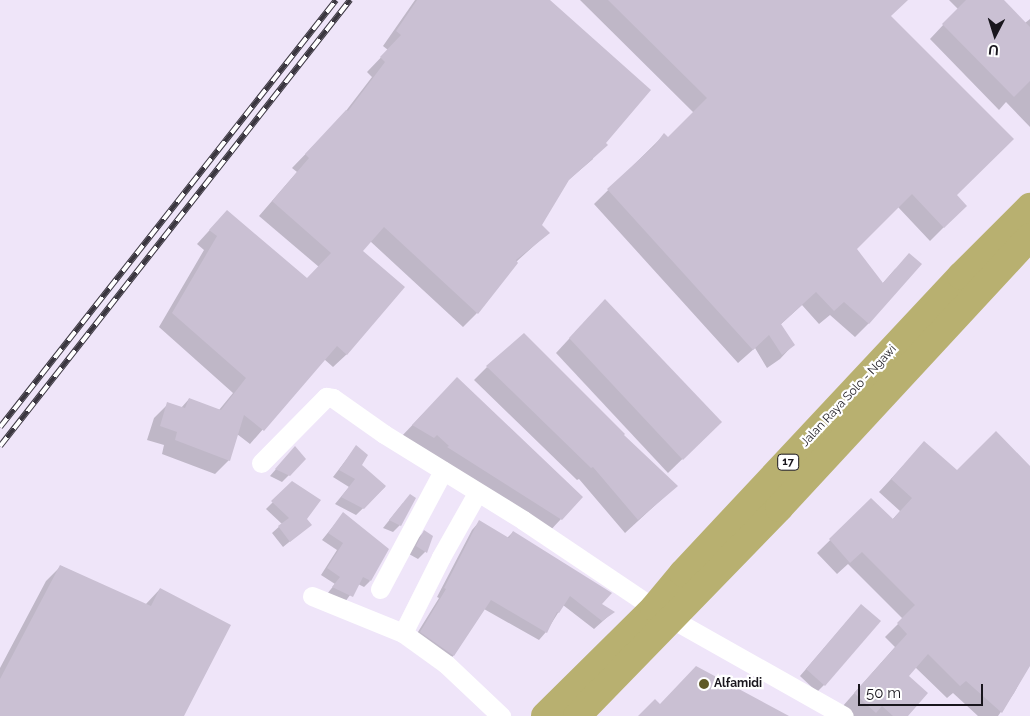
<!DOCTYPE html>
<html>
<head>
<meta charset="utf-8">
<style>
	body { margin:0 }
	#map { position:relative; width:1030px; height:716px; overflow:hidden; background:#efe5f9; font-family:Raleway,sans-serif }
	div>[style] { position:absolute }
	.shadow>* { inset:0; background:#0003 }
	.building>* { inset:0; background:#cac0d3 }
	.minor>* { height:19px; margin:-9.5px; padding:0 9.5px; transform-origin:9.5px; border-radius:9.5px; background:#fff }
	.trunk>* { height:28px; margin:-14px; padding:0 14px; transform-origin:14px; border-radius:14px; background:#b8b070 }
	.rail>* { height:5.5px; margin-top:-2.75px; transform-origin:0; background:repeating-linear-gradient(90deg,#fff 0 11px,#3a363f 0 22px); box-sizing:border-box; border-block:1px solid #3a363f }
	.dots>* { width:14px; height:14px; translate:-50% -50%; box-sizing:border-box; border:2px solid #fff; border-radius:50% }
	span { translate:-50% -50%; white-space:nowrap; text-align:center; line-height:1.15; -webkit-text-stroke:4.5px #fff; paint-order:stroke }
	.shield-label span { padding:1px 4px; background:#fff; border:1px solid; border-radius:4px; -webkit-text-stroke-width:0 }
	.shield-label { font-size:11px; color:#19161d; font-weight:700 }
	.street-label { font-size:12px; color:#19161d }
	.poi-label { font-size:12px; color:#19161d; font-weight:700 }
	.left { translate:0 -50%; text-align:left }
	.north { position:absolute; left:970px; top:10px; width:50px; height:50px; -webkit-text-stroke:4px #fff; paint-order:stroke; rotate:185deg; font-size:14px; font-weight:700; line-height:20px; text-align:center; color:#19161d }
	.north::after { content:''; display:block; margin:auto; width:18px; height:22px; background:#19161d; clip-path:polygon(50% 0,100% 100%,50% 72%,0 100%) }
	.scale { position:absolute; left:858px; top:684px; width:125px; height:22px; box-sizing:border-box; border:2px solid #19161d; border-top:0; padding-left:6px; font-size:15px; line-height:18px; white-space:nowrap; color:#19161d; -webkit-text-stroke:4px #fff; paint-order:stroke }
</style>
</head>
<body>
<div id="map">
	<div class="shadow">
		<i style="clip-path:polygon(415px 0,549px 0,593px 159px,566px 182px,540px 225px,548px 233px,516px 262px,477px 313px,463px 327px,370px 241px,361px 251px,347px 354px,333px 367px,324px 359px,250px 444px,237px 434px,229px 460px,215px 474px,162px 454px,164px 445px,147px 440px,154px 418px,168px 404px,181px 408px,189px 399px,219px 410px,233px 393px,159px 327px,204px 250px,197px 244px,227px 211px,307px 279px,319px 267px,259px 216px,297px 172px,292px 168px,342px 116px,372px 77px,367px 72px,388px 50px,383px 46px)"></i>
		<i style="clip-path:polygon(580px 0,906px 0,890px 16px,956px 195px,965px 206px,930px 241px,898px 207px,856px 249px,882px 284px,896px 268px,869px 323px,855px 337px,830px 315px,819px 324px,802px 305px,780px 325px,793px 345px,780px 359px,767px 368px,755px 348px,738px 363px,594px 204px,664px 135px,668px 139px,694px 113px)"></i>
		<i style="clip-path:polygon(949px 0,1003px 0,1025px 23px,1030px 19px,1030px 127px,1006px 102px,999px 110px,930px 39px,958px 9px)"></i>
		<i style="clip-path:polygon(591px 315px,706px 436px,668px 473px,556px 353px)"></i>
		<i style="clip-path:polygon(487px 367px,622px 435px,676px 486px,625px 533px,579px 479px,577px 480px,474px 380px)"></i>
		<i style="clip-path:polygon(443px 393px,561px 519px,547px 534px,399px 439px)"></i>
		<i style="clip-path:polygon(356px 447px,361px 465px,385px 487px,356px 515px,335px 504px,349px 487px,333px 477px)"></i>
		<i style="clip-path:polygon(288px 455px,305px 459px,282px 482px,270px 476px)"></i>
		<i style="clip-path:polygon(912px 456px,957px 472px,1030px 467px,1030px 663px,1014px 693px,998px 716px,978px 716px,953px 693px,947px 698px,915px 667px,907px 676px,906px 716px,852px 716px,842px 707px,895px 647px,885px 637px,903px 619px,848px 564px,837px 574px,817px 553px,871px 500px,892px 520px,900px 511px,879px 492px)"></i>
		<i style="clip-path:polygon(292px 483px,306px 519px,310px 525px,283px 547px,272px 533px,282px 524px,266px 509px)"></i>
		<i style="clip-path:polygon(403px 503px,400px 525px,393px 532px,383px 528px)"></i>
		<i style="clip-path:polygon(343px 514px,370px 581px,364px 587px,358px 584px,345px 602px,327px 594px,335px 584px,321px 575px,337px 550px,322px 540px)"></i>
		<i style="clip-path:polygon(479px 522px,507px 538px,513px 532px,600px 605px,613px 612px,594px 629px,563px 605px,546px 632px,539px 640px,484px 609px,453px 656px,446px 664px,413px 640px,439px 598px,437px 597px,472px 530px)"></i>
		<i style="clip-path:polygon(424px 532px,425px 552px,418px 559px,409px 554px,417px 539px)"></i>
		<i style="clip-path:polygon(61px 566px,145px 605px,160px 589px,182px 716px,0 716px,0 668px,46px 581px)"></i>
		<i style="clip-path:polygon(854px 613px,824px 685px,817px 692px,800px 676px)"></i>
	</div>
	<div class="building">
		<i style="clip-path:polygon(417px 0,550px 0,651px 90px,606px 143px,608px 145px,569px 180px,542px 225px,550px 233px,516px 260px,518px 263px,478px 314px,384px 227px,363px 251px,405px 287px,347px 355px,337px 346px,264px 431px,244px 415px,230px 461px,175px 440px,177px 432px,160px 426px,167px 402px,185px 408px,189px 398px,221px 410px,246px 378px,172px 313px,217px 236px,209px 230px,227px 210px,307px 278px,331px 253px,272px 201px,309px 158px,305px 154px,346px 110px,348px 111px,385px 62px,380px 57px,401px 35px,396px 31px)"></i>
		<i style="clip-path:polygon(608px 0,908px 0,891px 16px,1014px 139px,957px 195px,967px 206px,944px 228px,912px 194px,857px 249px,883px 283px,909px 253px,922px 264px,869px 324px,844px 302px,834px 311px,816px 292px,781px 324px,795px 345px,782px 355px,769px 335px,753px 350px,607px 189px,654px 146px,664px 133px,668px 137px,707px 98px)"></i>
		<i style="clip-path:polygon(966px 0,1004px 0,1030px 27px,1030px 81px,1014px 97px,942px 24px)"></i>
		<i style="clip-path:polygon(605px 299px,722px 422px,683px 460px,569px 338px)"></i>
		<i style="clip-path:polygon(524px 333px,625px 434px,624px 435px,678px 486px,638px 520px,593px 467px,591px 468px,486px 366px)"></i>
		<i style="clip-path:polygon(457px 377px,583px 497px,562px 520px,447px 447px,449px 446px,437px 435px,434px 438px,412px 425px)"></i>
		<i style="clip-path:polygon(996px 431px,1030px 466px,1030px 666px,1002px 713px,966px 681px,960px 686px,928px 654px,909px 676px,928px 693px,908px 716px,893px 716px,882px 706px,876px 713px,854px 693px,907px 634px,897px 623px,915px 605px,862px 552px,850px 563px,829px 539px,871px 498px,893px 519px,912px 498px,891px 479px,924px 441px,957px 470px)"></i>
		<i style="clip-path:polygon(356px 445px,368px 455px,362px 465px,386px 486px,364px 509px,341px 497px,355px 479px,339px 470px)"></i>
		<i style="clip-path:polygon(295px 446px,306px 459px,290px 476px,275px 469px)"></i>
		<i style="clip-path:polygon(292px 481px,321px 500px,307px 519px,312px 525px,290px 542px,278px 526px,289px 518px,271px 501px)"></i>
		<i style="clip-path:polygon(410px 494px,416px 498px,401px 526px,389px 520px)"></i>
		<i style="clip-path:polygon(343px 512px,389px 549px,371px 581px,363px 577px,353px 597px,332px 587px,340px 577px,327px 568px,343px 543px,328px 533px)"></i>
		<i style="clip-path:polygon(479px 520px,509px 538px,513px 531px,612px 593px,602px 604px,615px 612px,602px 621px,570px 596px,559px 613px,557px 612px,547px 633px,491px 600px,454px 656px,420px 632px,446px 589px,444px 588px)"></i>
		<i style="clip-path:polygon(424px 530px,433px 536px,427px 553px,416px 546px)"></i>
		<i style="clip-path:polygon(60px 565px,151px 606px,160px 588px,231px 625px,184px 716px,0 716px,0 679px)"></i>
		<i style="clip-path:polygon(861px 604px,881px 621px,825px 686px,806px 669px)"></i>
		<i style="clip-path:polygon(696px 666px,789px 716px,638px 716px,655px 699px,660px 704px)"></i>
	</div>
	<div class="minor">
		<i style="left:261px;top:463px;width:93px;rotate:-45.4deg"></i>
		<i style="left:326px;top:397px;width:7px;rotate:8deg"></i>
		<i style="left:333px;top:398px;width:62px;rotate:35.2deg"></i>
		<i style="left:384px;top:434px;width:163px;rotate:31.7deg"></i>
		<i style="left:523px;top:520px;width:158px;rotate:33.9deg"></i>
		<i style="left:380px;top:589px;width:134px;rotate:-61.9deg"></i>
		<i style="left:312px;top:596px;width:98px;rotate:22.1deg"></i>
		<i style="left:403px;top:633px;width:53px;rotate:35.8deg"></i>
		<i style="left:446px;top:664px;width:76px;rotate:43.4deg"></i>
		<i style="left:672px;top:619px;width:197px;rotate:29.4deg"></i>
		<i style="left:403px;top:633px;width:85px;rotate:-63.4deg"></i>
		<i style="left:441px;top:557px;width:73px;rotate:-60.6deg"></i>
	</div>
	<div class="trunk">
		<i style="left:545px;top:716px;width:153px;rotate:-44.7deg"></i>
		<i style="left:654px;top:608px;width:45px;rotate:-50.4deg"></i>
		<i style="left:683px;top:573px;width:407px;rotate:-46.9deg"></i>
		<i style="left:961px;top:276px;width:98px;rotate:-45deg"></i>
		<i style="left:577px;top:716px;width:290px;rotate:-45.8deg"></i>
		<i style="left:779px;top:508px;width:369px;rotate:-47.2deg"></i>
	</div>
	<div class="rail">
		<i style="left:0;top:427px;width:543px;rotate:-51.8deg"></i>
		<i style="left:0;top:446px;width:567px;rotate:-51.88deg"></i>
	</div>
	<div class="dots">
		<i style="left:704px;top:684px;background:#5f5925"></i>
	</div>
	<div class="shield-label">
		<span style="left:788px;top:462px">17</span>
	</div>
	<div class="street-label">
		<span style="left:849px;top:396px;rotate:-47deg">Jalan Raya Solo - Ngawi</span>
	</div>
	<div class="poi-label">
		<span class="left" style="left:714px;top:684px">Alfamidi</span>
	</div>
	<div class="north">U</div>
	<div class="scale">50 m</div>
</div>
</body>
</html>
